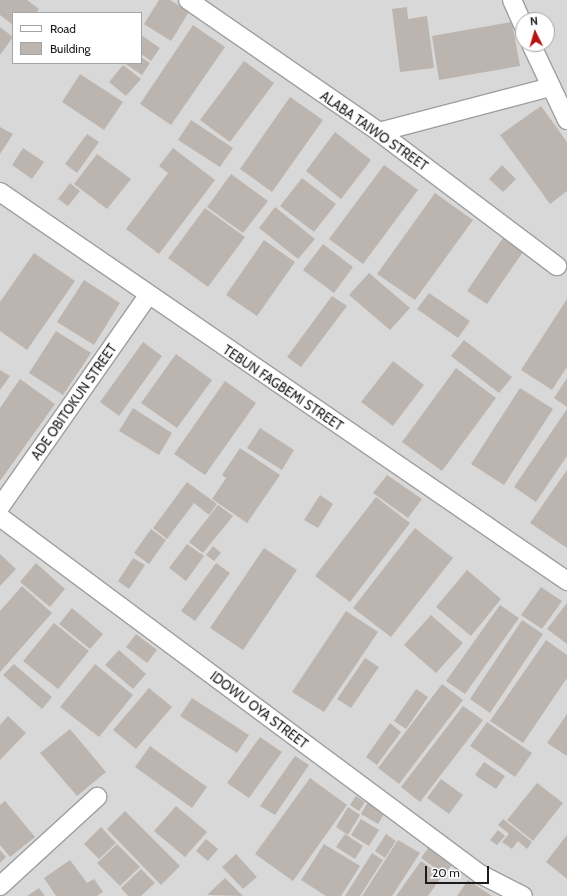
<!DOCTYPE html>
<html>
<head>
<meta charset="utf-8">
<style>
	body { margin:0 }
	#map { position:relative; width:567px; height:896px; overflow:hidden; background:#ece9e2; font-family:Cabin,sans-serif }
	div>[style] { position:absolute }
	.residential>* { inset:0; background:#d9d8d8 }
	.building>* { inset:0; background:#bcb5af }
	.roads { filter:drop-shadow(1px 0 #9f9f9f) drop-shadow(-1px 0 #9f9f9f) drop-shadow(0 1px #9f9f9f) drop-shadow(0 -1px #9f9f9f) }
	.minor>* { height:18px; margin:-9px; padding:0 9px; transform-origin:9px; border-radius:9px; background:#fff }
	span { translate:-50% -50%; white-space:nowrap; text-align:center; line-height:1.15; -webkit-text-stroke:3px #fff; paint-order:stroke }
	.street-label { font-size:13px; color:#1b1b1b }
	.legend { position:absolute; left:12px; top:12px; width:130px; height:52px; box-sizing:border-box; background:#fff; border:1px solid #a4a4a4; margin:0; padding:5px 7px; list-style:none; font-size:12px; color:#1b1b1b }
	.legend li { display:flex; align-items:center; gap:8px; height:20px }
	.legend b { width:20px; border:1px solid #a4a4a4 }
	.north { position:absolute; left:515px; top:12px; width:40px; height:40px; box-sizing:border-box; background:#fff; border:1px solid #a4a4a4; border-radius:50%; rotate:355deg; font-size:11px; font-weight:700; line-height:16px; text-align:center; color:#1b1b1b }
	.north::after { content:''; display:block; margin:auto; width:14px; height:18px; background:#b51512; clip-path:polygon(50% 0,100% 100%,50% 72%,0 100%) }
	.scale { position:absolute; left:425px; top:866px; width:64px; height:18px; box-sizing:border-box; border:2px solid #1b1b1b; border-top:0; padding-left:5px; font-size:12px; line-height:14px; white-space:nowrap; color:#1b1b1b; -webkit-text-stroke:3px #fff; paint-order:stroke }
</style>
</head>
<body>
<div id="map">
	<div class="residential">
		<i style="clip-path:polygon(evenodd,0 0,567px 0,567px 896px,0 896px,0 0,13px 13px,141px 13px,141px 63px,13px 63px,13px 13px,0 0,523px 20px,547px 20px,547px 44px,523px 44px,523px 20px)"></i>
	</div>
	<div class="building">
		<i style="clip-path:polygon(0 0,27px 0,39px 9px,36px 13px,13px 13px,13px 25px,0 15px)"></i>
		<i style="clip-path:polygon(159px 0,170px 0,189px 12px,171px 41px,144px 24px)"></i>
		<i style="clip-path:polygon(407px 7px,408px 19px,427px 16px,434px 68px,400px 72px,392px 9px)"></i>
		<i style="clip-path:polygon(512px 22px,520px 66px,439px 80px,432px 36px)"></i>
		<i style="clip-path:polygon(193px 25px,225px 47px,171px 125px,140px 104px)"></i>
		<i style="clip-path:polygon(0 27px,13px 37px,0 55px)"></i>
		<i style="clip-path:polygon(141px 35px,160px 48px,151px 61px,141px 54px)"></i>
		<i style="clip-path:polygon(141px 57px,150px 63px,142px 75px,124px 63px,141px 63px)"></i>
		<i style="clip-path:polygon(244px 61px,274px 83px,230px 142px,200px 120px)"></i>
		<i style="clip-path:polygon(123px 65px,141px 79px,126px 96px,109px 82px)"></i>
		<i style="clip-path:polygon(80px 74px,123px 102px,104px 130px,62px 102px)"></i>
		<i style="clip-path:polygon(290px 97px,323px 120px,272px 192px,240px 169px)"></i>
		<i style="clip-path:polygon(541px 106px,567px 142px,567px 191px,550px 204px,500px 135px)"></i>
		<i style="clip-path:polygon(191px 120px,233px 148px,220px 167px,178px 140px)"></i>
		<i style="clip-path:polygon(0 127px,13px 134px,0 154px)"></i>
		<i style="clip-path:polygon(335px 132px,371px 160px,341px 199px,306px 171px)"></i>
		<i style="clip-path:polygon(87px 134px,99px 142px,77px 173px,65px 164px)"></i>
		<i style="clip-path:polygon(23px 148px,44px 162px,32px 179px,12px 165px)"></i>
		<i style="clip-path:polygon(173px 148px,215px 180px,159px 254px,126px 229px,168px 173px,159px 166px)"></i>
		<i style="clip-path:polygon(97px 154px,131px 179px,107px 209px,74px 184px)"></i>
		<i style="clip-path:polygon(384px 165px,418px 190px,363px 264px,329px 239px)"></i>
		<i style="clip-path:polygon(502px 165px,516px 179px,503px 192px,489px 179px)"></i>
		<i style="clip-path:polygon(231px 174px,268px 201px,243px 233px,207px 207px)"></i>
		<i style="clip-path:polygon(302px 178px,336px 204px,314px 232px,280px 206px)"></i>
		<i style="clip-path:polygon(70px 183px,80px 191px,68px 206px,58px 199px)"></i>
		<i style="clip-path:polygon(435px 193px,473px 220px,415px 300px,377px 274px)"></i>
		<i style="clip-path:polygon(275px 207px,315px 239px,298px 259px,259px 228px)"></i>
		<i style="clip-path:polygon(205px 208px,245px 237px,208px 287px,168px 258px)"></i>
		<i style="clip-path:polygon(505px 235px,525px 249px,487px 304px,467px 291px)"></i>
		<i style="clip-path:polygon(264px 240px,295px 262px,257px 316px,226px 295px)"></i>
		<i style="clip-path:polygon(323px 244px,353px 267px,334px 293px,303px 270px)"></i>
		<i style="clip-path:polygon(34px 253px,75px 281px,27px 350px,0 331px,0 302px)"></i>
		<i style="clip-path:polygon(369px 273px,410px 308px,390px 330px,349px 295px)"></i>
		<i style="clip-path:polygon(84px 280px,120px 303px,94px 345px,57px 322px)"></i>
		<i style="clip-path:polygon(429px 293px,470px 321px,458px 338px,417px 309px)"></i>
		<i style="clip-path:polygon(332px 296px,347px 306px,301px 367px,287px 357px)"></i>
		<i style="clip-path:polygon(567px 299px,567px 367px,552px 390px,521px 370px)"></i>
		<i style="clip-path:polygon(56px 331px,91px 353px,63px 395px,29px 373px)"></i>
		<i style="clip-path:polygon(464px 340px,512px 377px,499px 393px,451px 356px)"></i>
		<i style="clip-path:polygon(143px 342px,162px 356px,119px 416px,100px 402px)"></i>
		<i style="clip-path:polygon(176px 354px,212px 380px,177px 428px,141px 403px)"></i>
		<i style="clip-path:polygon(393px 361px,424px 385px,393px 426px,361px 402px)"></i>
		<i style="clip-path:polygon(456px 368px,496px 398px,442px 471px,402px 442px)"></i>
		<i style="clip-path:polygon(0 370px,10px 376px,0 390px)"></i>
		<i style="clip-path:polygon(567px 378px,567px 407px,554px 398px)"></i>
		<i style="clip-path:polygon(20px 379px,55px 404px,0 481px,0 408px)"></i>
		<i style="clip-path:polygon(225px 381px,256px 403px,205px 475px,174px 454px)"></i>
		<i style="clip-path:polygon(520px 388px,553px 409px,504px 485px,471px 464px)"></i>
		<i style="clip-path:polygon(133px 408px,172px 433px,159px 455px,119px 431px)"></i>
		<i style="clip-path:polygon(567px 409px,567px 456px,536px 502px,514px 487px)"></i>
		<i style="clip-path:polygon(260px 428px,294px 450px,282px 470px,247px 448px)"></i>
		<i style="clip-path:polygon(240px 448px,280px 475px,247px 523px,212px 499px,226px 478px,222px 475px)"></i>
		<i style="clip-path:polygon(567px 470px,567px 548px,530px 523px)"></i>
		<i style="clip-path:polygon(387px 475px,422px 499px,408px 518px,373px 493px)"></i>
		<i style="clip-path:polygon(187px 482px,217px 504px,209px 515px,194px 503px,167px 539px,153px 528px)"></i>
		<i style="clip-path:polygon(320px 495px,333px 504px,318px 528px,304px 520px)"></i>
		<i style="clip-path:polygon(376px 497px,410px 523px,350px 602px,315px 576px)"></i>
		<i style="clip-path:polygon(218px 505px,233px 516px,203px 553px,189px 542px)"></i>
		<i style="clip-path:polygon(415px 528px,453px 558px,391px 637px,353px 608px)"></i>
		<i style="clip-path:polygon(151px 529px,166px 540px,149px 564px,134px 553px)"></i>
		<i style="clip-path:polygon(187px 544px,204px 556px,186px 581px,169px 568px)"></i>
		<i style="clip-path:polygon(213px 546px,221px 553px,214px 561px,206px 555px)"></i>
		<i style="clip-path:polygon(264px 548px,297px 570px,243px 650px,210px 628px)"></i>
		<i style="clip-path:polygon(0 554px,16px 569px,0 586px)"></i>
		<i style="clip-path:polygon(133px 558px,145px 565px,129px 589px,118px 581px)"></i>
		<i style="clip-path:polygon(36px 563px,65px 589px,50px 607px,20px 582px)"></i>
		<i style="clip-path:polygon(216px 563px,230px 573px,195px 621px,181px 611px)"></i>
		<i style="clip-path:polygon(467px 570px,501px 599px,471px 636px,436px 607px)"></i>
		<i style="clip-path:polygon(22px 586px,52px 613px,0 672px,0 611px)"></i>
		<i style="clip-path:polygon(541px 587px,562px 601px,542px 629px,521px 615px)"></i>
		<i style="clip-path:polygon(567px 603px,567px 644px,547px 629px)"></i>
		<i style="clip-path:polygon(500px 605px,519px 618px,465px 694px,446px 681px)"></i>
		<i style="clip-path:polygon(72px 608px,103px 634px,90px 649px,59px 624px)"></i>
		<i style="clip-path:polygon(346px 611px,378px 632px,324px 712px,292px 692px)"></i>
		<i style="clip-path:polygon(431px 615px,463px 643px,436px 673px,404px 645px)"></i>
		<i style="clip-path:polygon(522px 620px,543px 634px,490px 713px,470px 699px)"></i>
		<i style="clip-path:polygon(54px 623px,89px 651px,58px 689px,23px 661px)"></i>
		<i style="clip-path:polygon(136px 634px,157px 650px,147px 663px,126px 647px)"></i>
		<i style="clip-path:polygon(546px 640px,567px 655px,567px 678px,523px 743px,490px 721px)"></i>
		<i style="clip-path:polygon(119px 650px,146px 674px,133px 689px,105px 665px)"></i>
		<i style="clip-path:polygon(365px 658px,379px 667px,351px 708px,337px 699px)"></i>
		<i style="clip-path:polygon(14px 664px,52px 697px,42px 709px,3px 675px)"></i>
		<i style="clip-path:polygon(95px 664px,133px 695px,99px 737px,60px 707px)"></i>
		<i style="clip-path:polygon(442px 684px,463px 700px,399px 784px,378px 768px)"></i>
		<i style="clip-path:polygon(149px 688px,172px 707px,136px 749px,113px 730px)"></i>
		<i style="clip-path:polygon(416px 689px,428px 697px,406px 729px,394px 721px)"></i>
		<i style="clip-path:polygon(192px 698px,249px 735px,237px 753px,180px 716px)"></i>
		<i style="clip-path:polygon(463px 706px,483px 720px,420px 802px,401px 787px)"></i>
		<i style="clip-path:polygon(567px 714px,567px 756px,547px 743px)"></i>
		<i style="clip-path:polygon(8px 716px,26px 733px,0 760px,0 725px)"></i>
		<i style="clip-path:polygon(487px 722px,532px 753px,515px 777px,470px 746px)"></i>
		<i style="clip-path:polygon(390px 723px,401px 732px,377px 765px,366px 757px)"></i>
		<i style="clip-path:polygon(70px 729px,106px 772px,77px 796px,40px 753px)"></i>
		<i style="clip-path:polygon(260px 737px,282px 752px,249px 798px,227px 783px)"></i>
		<i style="clip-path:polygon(150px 746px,207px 787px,192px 808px,135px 767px)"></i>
		<i style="clip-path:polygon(295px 756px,309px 765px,275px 815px,260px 806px)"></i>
		<i style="clip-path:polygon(484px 762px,505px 776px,496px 789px,475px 775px)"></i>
		<i style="clip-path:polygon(310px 778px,347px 805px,293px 881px,255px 854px)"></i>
		<i style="clip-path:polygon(441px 779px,463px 795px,449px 814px,427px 798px)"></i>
		<i style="clip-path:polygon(537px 783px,563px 803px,533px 841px,507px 820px)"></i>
		<i style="clip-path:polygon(356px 796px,365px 802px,359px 811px,350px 805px)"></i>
		<i style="clip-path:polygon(369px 800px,386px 811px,378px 824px,361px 814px)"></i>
		<i style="clip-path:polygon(5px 801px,35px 837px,10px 857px,0 845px,0 805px)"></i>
		<i style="clip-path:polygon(176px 806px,207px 832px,185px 857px,154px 831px)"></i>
		<i style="clip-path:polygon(348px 807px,360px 815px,348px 835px,336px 827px)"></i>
		<i style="clip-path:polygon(125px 811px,180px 866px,161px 885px,107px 829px)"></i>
		<i style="clip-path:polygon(361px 819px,379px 830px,369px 846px,351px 835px)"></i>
		<i style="clip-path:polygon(503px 819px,532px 842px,527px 849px,518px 841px,512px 849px,502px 842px,509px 834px,498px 825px)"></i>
		<i style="clip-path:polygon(101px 827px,116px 843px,99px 859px,84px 844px)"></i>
		<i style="clip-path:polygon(498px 830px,505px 836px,497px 845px,490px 840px)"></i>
		<i style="clip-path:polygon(345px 834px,363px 846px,355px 859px,336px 847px)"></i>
		<i style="clip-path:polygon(386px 834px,396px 841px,385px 858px,375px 851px)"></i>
		<i style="clip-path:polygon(567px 835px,567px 879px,546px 862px)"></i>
		<i style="clip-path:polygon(206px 839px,218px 849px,208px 861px,196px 851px)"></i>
		<i style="clip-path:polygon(398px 840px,420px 853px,392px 896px,362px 896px)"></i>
		<i style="clip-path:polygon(117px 844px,140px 867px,120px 886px,97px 863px)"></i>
		<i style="clip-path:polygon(324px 844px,360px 866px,341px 896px,326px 896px,301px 880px)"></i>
		<i style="clip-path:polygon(430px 845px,454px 861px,445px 875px,421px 858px)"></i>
		<i style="clip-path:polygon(0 850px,6px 857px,0 863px)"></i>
		<i style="clip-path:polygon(372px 853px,383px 860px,360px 896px,345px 896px)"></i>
		<i style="clip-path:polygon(236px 854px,257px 877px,243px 889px,222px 867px)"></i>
		<i style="clip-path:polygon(70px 860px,87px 883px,94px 879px,103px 892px,97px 896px,56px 896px,44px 878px)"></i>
		<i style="clip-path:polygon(421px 861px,442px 876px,428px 896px,396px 896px)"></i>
		<i style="clip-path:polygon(141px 869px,155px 883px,141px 896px,128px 896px,121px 888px)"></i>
		<i style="clip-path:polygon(225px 878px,243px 896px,207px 895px)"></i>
		<i style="clip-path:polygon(468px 880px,492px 896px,457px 896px)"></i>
		<i style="clip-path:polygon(39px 888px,45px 896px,27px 896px)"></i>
	</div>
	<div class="roads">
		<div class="minor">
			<i style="left:188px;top:0;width:232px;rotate:34.6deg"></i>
			<i style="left:379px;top:132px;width:223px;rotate:37deg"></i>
			<i style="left:512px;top:0;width:27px;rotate:66deg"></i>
			<i style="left:531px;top:44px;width:84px;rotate:64.7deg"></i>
			<i style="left:379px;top:132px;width:178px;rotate:-14.7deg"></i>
			<i style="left:0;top:192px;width:688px;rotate:34.45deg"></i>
			<i style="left:0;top:507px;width:258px;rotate:-55deg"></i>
			<i style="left:0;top:517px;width:598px;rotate:36.64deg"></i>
			<i style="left:480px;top:874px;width:48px;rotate:27.1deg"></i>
			<i style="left:0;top:886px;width:132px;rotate:-42.5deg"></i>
		</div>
	</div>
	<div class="street-label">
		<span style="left:374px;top:131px;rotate:35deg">ALABA TAIWO STREET</span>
		<span style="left:283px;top:388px;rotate:34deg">TEBUN FAGBEMI STREET</span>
		<span style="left:74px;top:402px;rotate:-55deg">ADE OBITOKUN STREET</span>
		<span style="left:259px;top:710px;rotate:37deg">IDOWU OYA STREET</span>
	</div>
	<ul class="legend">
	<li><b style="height:5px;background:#fff"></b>Road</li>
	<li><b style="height:11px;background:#bcb5af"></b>Building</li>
	</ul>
	<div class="north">N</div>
	<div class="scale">20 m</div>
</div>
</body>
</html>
